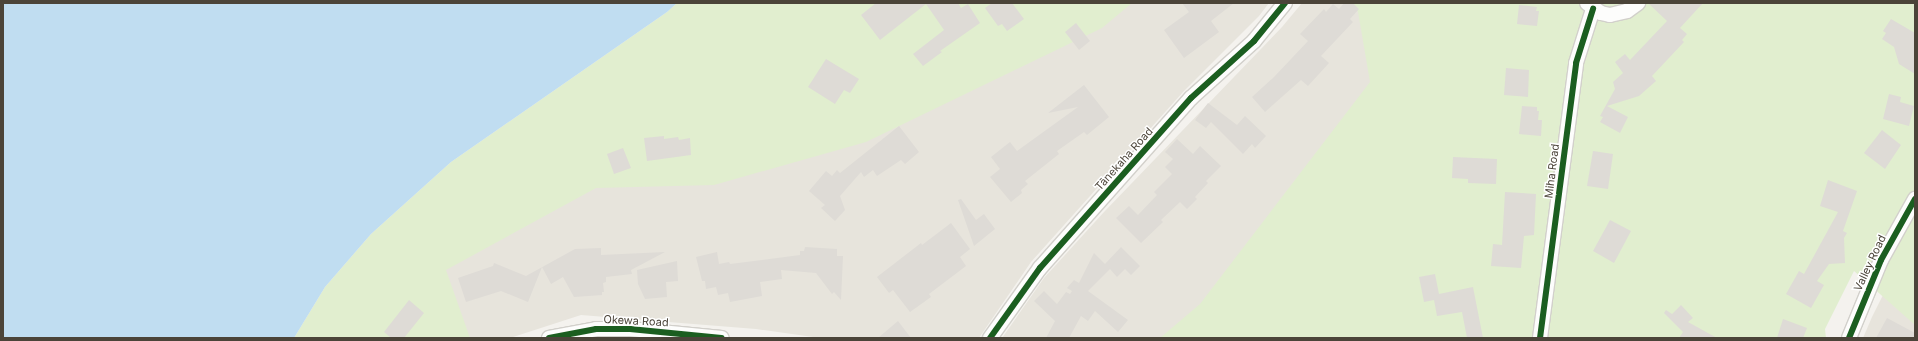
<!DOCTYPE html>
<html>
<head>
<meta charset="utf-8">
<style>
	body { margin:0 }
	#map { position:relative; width:1918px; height:341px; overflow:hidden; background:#f4f2ee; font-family:Inter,sans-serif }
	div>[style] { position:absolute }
	.residential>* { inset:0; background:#e7e4dc }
	.green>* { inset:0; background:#e1eecf }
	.water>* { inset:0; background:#c0ddf1 }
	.building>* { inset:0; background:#dedbd6 }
	.roads { filter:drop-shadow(1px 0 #d2d0cb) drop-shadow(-1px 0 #d2d0cb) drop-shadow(0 1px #d2d0cb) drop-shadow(0 -1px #d2d0cb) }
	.minor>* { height:14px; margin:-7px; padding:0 7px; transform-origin:7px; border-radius:7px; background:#fdfdfc }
	.cycleway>* { height:6px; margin:-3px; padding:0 3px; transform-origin:3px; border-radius:3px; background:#1b5e20 }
	span { translate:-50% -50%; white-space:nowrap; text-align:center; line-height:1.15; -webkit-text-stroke:3px #fff; paint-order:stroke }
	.street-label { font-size:11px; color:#4b4439 }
	.frame { position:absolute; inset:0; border:4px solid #4b4439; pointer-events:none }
</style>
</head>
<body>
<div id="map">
	<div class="residential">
		<i style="clip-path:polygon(688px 3px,1269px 3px,1259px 16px,1183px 92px,1031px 262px,979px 338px,820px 338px,756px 329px,581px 315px,510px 338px,368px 338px)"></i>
		<i style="clip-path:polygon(1302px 3px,1563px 3px,1523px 338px,1002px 338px,1044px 278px,1104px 212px,1282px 27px)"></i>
		<i style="clip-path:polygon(1915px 231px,1915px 338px,1863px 338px,1872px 317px)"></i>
	</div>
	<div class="green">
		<i style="clip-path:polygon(677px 3px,1132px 3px,1102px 28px,866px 142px,714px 185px,596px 188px,446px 270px,470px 338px,294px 338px,325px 287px,371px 234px,451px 162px,667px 12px)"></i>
		<i style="clip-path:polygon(1351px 3px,1915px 3px,1915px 325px,1854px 271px,1825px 329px,1826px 338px,1160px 338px,1200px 304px,1370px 82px,1358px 12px)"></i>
	</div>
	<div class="water">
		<i style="clip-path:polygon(3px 3px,677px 3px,667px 12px,451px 162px,371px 234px,325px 287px,294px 338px,3px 338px)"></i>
	</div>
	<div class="building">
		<i style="clip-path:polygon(876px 3px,958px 3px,961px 8px,968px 4px,980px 23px,940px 51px,942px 52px,923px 66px,913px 54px,944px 30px,926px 4px,880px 40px,861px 15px)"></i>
		<i style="clip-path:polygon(992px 3px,1012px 3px,1024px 19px,1007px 31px,1002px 24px,998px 26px,985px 8px)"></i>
		<i style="clip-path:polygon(1182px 3px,1234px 3px,1211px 21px,1219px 32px,1184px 58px,1164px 30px,1189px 12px)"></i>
		<i style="clip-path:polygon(1344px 3px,1353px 3px,1359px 9px,1350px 19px,1353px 22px,1321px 56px,1329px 63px,1308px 86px,1301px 80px,1265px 112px,1252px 97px,1274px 77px,1308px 41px,1300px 34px,1324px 9px,1326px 12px,1333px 4px,1339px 9px)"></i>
		<i style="clip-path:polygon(1648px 3px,1703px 3px,1680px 28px,1687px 34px,1682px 40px,1684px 42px,1652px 76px,1656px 81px,1639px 96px,1607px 106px,1628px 117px,1620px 133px,1600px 122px,1603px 117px,1600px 116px,1615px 89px,1613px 82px,1623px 73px,1615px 62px,1625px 54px,1630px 60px,1667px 21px)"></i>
		<i style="clip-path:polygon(1519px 5px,1537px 7px,1536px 11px,1539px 11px,1537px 26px,1517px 24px)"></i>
		<i style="clip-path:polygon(1891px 19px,1915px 33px,1915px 74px,1899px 64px,1894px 47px,1882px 39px,1886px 33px,1883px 31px)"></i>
		<i style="clip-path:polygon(1076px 23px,1090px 41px,1079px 50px,1065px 32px)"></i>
		<i style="clip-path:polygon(826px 59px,859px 79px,850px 93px,844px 90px,835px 104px,808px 87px)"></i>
		<i style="clip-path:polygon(1506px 68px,1529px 70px,1528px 97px,1504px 95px)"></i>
		<i style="clip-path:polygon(1084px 85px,1109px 117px,1087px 135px,1084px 132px,1057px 151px,1059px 154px,1025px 181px,1028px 184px,1021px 190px,1022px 193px,1011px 202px,990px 177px,1000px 169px,991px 157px,1010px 142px,1017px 151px,1078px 107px,1048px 113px)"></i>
		<i style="clip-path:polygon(1889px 94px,1901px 97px,1900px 102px,1914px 106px,1909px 126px,1883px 119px)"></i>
		<i style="clip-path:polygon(1208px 103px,1237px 125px,1245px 116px,1266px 136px,1255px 148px,1252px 144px,1243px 154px,1211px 122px,1206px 128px,1195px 120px)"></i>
		<i style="clip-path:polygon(1522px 106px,1537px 107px,1537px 111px,1539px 111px,1538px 120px,1542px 120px,1541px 136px,1519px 134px)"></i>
		<i style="clip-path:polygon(899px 126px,919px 152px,905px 164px,901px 160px,877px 176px,873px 170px,864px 177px,861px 172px,840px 196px,845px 210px,835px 221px,821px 208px,825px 205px,809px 191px,826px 171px,832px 176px,837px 170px,840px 173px)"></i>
		<i style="clip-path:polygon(1882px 130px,1901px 145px,1885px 169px,1864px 153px)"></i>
		<i style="clip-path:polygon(664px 136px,664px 139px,678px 137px,679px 140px,690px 138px,691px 155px,647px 161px,644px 138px)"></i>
		<i style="clip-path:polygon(1177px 139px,1193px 154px,1200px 146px,1221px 166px,1206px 181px,1208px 183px,1195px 197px,1197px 199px,1187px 209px,1180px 202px,1161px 220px,1163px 222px,1141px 243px,1116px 218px,1129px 206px,1138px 215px,1157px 195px,1154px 192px,1172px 174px,1165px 167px,1173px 159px,1165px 152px)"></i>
		<i style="clip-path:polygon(623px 148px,631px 168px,614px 174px,607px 154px)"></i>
		<i style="clip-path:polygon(1593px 151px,1613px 154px,1608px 189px,1587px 186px)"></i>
		<i style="clip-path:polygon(1453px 157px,1497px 159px,1496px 184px,1468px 183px,1468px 179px,1452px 178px)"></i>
		<i style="clip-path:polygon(1828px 180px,1857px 191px,1843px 231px,1847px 233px,1844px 238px,1845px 263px,1829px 264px,1817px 281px,1824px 285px,1811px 308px,1786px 294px,1799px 271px,1804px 274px,1838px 212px,1820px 206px)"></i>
		<i style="clip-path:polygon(1505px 192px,1536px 194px,1534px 235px,1524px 236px,1521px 268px,1491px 266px,1493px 244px,1502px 245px)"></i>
		<i style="clip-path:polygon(961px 199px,976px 220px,984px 214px,995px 229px,974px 246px,958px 200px)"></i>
		<i style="clip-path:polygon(1610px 220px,1631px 231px,1614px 263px,1593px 251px)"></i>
		<i style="clip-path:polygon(951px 223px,970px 249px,960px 257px,966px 266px,929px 294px,931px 297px,910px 312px,893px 290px,889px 293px,877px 277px,921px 243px,922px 245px)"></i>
		<i style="clip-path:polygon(805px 247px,837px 249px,837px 256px,843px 256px,841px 300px,834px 292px,832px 294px,816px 273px,781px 270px,782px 279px,760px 282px,762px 296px,730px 302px,728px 293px,718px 295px,716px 287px,706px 289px,705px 281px,702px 281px,696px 257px,717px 252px,719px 264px,729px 262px,730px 264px,800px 255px,800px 251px,804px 251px)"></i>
		<i style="clip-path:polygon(1121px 247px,1140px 266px,1131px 275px,1125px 269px,1117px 277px,1110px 269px,1088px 291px,1128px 320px,1118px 332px,1095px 311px,1088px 321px,1081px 316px,1069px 338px,1046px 338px,1055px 321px,1034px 301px,1044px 291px,1057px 304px,1066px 292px,1070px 294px,1072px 291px,1067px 288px,1074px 280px,1079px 283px,1094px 253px,1105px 264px)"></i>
		<i style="clip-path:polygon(601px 248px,601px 255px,665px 252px,631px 270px,632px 274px,606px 277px,606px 282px,603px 283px,604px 292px,602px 292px,602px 295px,574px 297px,563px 277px,551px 284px,542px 267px,528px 302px,501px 291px,466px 302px,458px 278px,493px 266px,494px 263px,526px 276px,575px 249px)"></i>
		<i style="clip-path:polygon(677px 261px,678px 281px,666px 282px,667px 297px,645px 299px,638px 284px,637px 270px)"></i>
		<i style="clip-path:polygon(1435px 274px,1439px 294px,1473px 287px,1483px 338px,1467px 338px,1462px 312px,1437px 316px,1434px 300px,1424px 302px,1419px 277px)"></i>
		<i style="clip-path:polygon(409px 300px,424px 313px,404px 338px,391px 338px,384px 332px)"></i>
		<i style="clip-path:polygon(1681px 305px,1693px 318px,1688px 322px,1717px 338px,1679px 338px,1683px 332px,1664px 313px,1666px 310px,1672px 314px)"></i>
		<i style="clip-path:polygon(1887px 318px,1915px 333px,1915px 338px,1876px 338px)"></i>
		<i style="clip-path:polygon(1783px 319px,1807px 328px,1803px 338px,1777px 338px)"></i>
		<i style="clip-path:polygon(898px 321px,911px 338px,878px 338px)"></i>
	</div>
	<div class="roads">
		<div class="minor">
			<i style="left:1587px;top:3px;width:17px;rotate:36deg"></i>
			<i style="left:1601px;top:13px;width:9px;rotate:13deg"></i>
			<i style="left:1610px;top:15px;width:17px;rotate:-13deg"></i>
			<i style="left:1627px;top:11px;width:14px;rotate:-36deg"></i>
			<i style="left:549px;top:338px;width:48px;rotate:-10.8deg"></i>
			<i style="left:596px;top:329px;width:34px"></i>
			<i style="left:630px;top:329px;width:92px;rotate:5.6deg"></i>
			<i style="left:990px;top:338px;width:86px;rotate:-54.5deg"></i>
			<i style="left:1040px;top:268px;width:227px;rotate:-48.4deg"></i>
			<i style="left:1191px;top:98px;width:85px;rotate:-42.1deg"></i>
			<i style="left:1254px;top:41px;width:49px;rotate:-50.8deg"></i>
			<i style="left:1540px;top:338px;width:277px;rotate:-82.5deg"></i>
			<i style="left:1576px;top:63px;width:57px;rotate:-72.5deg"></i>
			<i style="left:1849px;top:338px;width:84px;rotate:-67.7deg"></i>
			<i style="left:1881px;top:260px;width:70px;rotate:-60.9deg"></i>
		</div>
	</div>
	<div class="cycleway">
		<i style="left:549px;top:338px;width:48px;rotate:-10.8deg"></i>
		<i style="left:596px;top:329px;width:34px"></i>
		<i style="left:630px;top:329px;width:92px;rotate:5.6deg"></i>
		<i style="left:990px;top:338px;width:86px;rotate:-54.5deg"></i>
		<i style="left:1040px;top:268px;width:227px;rotate:-48.4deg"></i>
		<i style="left:1191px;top:98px;width:85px;rotate:-42.1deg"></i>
		<i style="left:1254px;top:41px;width:49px;rotate:-50.8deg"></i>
		<i style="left:1540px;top:338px;width:277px;rotate:-82.5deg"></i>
		<i style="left:1576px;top:63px;width:57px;rotate:-72.5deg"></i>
		<i style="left:1849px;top:338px;width:84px;rotate:-67.7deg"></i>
		<i style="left:1881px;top:260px;width:70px;rotate:-60.9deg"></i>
	</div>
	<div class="street-label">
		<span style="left:1124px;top:159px;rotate:-48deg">Tānekaha Road</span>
		<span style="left:1552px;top:171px;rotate:-83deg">Miha Road</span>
		<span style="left:1870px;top:263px;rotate:-65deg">Valley Road</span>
		<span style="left:636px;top:321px;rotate:3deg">Okewa Road</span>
	</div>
	<div class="frame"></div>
</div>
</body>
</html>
